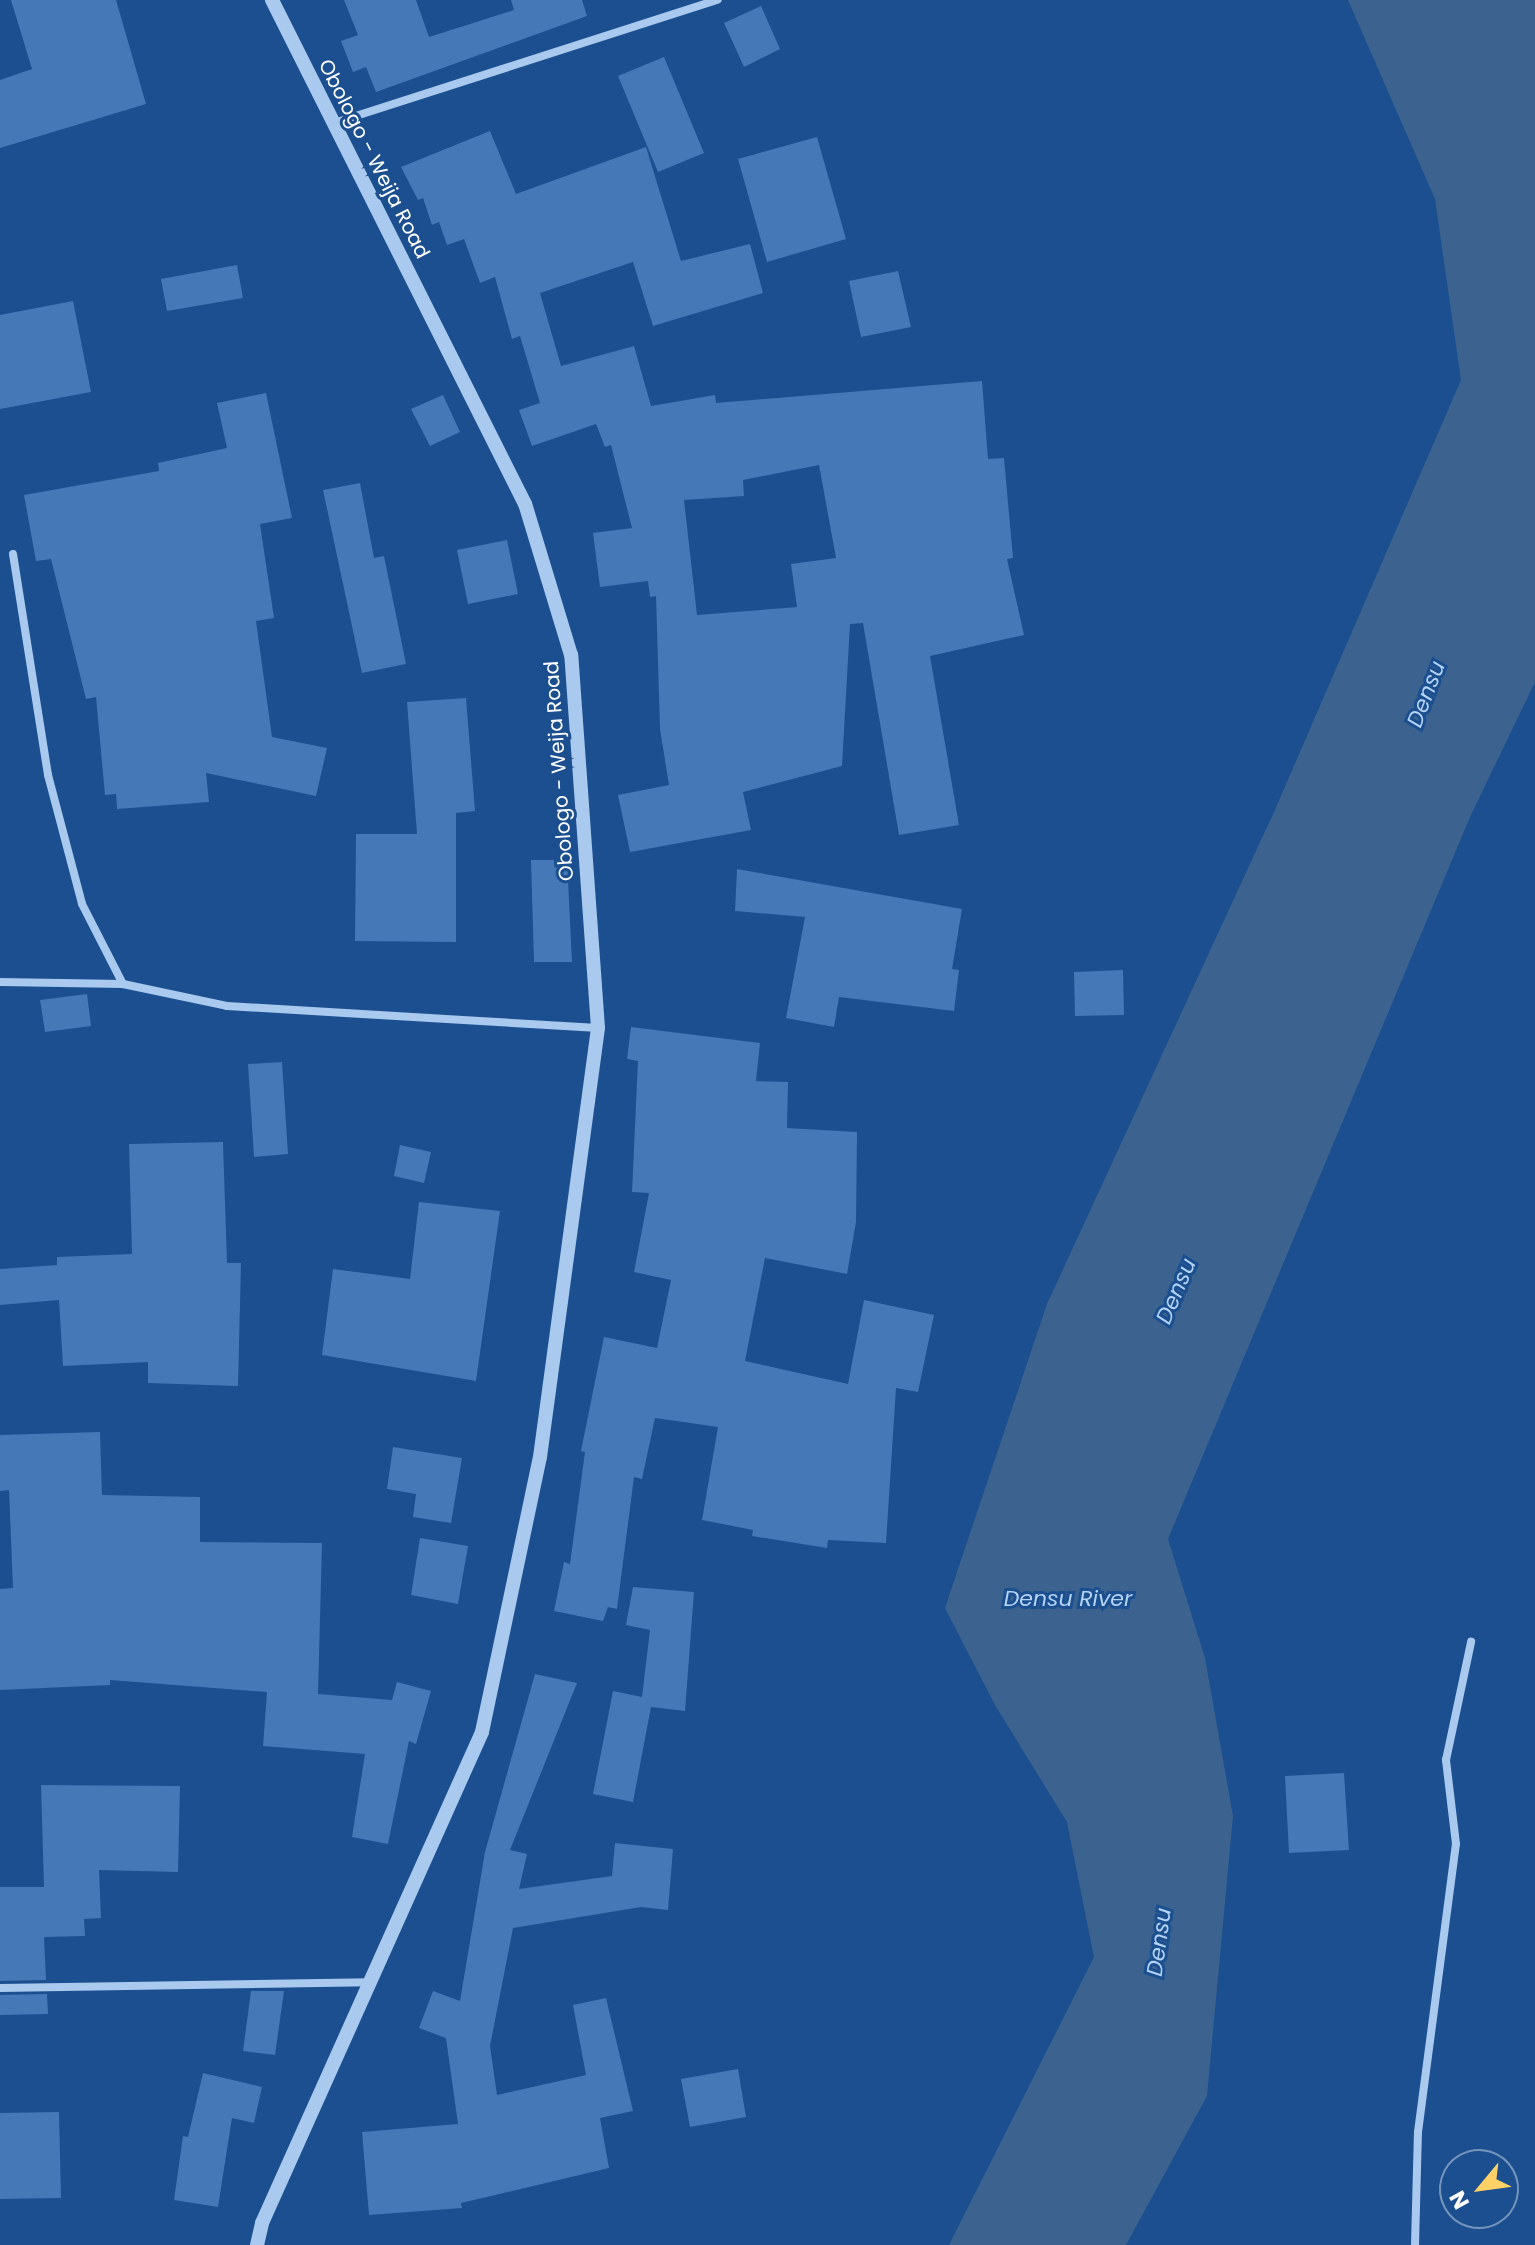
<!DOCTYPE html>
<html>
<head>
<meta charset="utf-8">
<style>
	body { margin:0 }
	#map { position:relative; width:1535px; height:2245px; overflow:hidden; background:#1b4f8f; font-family:Poppins,sans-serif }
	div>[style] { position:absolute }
	.water>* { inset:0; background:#3c6290 }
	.building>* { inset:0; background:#4478b7 }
	.minor>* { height:8px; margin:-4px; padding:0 4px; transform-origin:4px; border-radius:4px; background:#a9c9ee }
	.tertiary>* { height:14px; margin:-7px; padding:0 7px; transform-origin:7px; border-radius:7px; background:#a9c9ee }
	span { translate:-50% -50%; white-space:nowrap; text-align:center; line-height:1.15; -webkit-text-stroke:6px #1b4f8f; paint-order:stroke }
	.street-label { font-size:20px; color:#fff }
	.water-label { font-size:22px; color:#b5d3f5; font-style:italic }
	.north { position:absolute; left:1439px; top:2149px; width:80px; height:80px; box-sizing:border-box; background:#1b4f8f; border:2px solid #7695bc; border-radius:50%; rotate:241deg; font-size:22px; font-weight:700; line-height:32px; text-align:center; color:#fff }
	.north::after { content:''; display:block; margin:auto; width:28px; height:36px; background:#ffd166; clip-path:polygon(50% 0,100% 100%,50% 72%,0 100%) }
</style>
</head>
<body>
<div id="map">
	<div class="water">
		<i style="clip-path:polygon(1348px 0,1535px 0,1535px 682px,1470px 817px,1168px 1539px,1205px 1658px,1233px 1816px,1207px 2096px,1126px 2245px,949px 2245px,1094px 1957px,1067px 1822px,995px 1705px,945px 1608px,1047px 1304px,1274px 812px,1461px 380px,1435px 199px)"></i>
	</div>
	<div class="building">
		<i style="clip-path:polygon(11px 0,116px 0,146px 104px,0 148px,0 80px,32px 69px)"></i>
		<i style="clip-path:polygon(344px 0,416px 0,429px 37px,514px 10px,511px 0,582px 0,587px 16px,376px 92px,366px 67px,353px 72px,341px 41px,358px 35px)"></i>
		<i style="clip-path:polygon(761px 6px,780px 49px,744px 67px,724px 23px)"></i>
		<i style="clip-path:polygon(664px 57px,704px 153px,658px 172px,618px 76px)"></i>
		<i style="clip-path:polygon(evenodd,490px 131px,516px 194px,646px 147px,681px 261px,750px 244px,763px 293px,653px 326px,633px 262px,540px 293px,561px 366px,634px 346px,651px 406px,715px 395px,716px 403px,982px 381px,988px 459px,1004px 458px,1013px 558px,1007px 559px,1024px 635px,930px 656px,959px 825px,899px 835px,863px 623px,850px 624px,842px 766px,743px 792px,751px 830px,630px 852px,618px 795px,669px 785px,660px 729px,656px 596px,650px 597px,648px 581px,600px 587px,593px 533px,632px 528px,611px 445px,605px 447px,596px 424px,532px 446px,519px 410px,540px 403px,520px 336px,512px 339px,495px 277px,480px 283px,464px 239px,447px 245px,439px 222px,432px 225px,423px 198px,418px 200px,401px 167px,490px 131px,819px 465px,836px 558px,791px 564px,797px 607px,697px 615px,684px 500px,744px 496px,743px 480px,819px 465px)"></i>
		<i style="clip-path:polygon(817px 137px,846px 239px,767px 262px,738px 159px)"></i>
		<i style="clip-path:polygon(237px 265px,243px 298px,167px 311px,161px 279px)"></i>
		<i style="clip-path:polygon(898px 271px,911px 327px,861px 337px,849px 281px)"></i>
		<i style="clip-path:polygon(73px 301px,91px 392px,0 409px,0 315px)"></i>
		<i style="clip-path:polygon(266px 393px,292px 518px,260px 524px,274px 618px,256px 621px,272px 737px,327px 748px,316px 796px,206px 773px,209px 802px,117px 809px,116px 794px,105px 795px,96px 697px,86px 699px,51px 559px,36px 561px,24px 495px,159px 471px,158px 463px,227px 448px,217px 403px)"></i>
		<i style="clip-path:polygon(443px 395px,460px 432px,430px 446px,411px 409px)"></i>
		<i style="clip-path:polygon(360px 483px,374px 558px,384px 556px,406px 664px,362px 673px,323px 490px)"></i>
		<i style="clip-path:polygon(507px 540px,518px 594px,468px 604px,457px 550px)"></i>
		<i style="clip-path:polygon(466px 698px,475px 811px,456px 813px,456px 942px,355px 941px,356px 834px,417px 834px,407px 702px)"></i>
		<i style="clip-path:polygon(531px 860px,567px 860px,572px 962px,534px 962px)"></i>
		<i style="clip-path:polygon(737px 869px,962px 909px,952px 969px,959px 970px,954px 1011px,839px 997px,834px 1027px,786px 1018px,805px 917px,735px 911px)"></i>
		<i style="clip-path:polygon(1123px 970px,1124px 1015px,1075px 1016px,1074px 972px)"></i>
		<i style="clip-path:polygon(87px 994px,91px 1026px,45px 1032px,40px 1000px)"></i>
		<i style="clip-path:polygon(631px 1027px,760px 1043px,756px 1081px,788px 1082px,787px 1128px,857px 1132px,856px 1222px,847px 1274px,765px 1258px,745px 1361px,848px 1384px,864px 1300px,934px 1315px,918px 1392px,896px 1388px,886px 1543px,828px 1540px,827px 1548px,752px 1536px,753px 1530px,702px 1520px,718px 1427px,655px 1418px,642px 1479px,634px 1477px,617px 1609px,608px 1607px,603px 1621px,554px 1611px,564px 1562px,570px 1564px,585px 1452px,581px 1451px,604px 1337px,657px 1348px,671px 1280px,634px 1272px,649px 1193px,632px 1192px,638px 1061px,627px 1059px)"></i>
		<i style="clip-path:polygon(282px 1062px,288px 1154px,254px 1157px,248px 1064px)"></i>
		<i style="clip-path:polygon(223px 1142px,227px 1263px,241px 1263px,238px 1386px,148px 1383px,148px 1362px,63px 1366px,59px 1300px,0 1305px,0 1269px,57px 1265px,57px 1257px,132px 1254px,129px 1144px)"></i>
		<i style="clip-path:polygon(400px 1145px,431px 1152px,424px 1183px,394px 1176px)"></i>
		<i style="clip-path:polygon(419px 1202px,500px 1211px,476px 1381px,322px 1355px,333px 1269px,410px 1279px)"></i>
		<i style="clip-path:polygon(100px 1432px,102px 1495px,200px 1497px,200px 1542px,322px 1543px,318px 1694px,392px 1700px,397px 1682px,431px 1691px,416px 1744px,409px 1741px,388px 1844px,352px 1837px,365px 1754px,263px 1746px,267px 1692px,110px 1680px,110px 1685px,0 1690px,0 1589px,13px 1588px,9px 1490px,0 1491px,0 1435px)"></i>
		<i style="clip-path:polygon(393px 1447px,462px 1458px,451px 1523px,413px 1517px,416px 1494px,387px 1489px)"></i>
		<i style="clip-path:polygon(420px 1538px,468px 1546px,458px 1604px,411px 1595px)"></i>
		<i style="clip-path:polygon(633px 1587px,694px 1592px,685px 1711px,651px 1707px,633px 1802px,593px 1794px,613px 1691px,642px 1697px,650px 1630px,626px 1625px)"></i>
		<i style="clip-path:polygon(535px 1674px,577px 1683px,510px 1850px,527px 1854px,519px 1889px,612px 1876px,615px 1843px,673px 1849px,668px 1910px,641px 1907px,513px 1928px,490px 2046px,497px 2095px,586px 2075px,573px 2005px,606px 1998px,633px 2111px,600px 2118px,609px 2168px,461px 2203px,462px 2208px,369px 2215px,362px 2132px,458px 2124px,446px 2038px,419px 2028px,433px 1991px,460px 2001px,485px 1852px)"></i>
		<i style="clip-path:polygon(1344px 1773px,1349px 1850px,1289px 1853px,1285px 1776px)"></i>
		<i style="clip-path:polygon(41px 1785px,180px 1786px,178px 1872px,99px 1870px,101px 1918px,84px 1919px,85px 1936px,44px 1937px,46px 1980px,0 1981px,0 1887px,44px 1887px)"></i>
		<i style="clip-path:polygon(251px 1991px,284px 1991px,275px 2055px,243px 2051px)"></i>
		<i style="clip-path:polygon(47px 1994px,48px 2014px,0 2015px,0 1995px)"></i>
		<i style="clip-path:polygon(738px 2069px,746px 2117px,690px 2127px,681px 2079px)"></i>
		<i style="clip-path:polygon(203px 2073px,262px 2087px,254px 2123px,232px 2118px,218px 2207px,174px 2200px,183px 2136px,188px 2137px)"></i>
		<i style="clip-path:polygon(59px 2112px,61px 2198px,0 2199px,0 2113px)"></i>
	</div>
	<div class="minor">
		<i style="left:334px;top:123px;width:403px;rotate:-17.8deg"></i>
		<i style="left:13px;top:554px;width:224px;rotate:81deg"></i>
		<i style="left:48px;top:775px;width:133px;rotate:75.2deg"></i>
		<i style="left:82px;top:904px;width:90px;rotate:62.9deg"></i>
		<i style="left:0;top:982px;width:123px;rotate:0.9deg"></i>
		<i style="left:123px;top:984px;width:106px;rotate:11.9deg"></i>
		<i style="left:227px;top:1006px;width:372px;rotate:3.4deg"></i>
		<i style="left:0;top:1988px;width:370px;rotate:-0.9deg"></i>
		<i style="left:1415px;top:2245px;width:113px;rotate:-88.5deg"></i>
		<i style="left:1418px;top:2132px;width:290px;rotate:-82.5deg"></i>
		<i style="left:1456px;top:1844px;width:85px;rotate:-96.8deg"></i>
		<i style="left:1446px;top:1760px;width:121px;rotate:-78deg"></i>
	</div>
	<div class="tertiary">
		<i style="left:257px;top:2245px;width:23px;rotate:-77deg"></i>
		<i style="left:262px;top:2223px;width:538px;rotate:-65.86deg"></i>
		<i style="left:482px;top:1732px;width:281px;rotate:-78.1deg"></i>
		<i style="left:540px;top:1457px;width:433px;rotate:-82.3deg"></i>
		<i style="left:598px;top:1028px;width:374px;rotate:-94.1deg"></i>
		<i style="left:571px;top:655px;width:158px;rotate:-106.9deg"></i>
		<i style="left:525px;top:504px;width:564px;rotate:-116.66deg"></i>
	</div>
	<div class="street-label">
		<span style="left:374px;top:159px;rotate:63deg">Obologo - Weija Road</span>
		<span style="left:559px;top:771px;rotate:-94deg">Obologo - Weija Road</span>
	</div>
	<div class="water-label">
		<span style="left:1426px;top:694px;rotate:-69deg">Densu</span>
		<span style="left:1176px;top:1291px;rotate:-67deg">Densu</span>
		<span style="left:1068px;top:1599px">Densu River</span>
		<span style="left:1159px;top:1942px;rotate:-82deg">Densu</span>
	</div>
	<div class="north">N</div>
</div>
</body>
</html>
